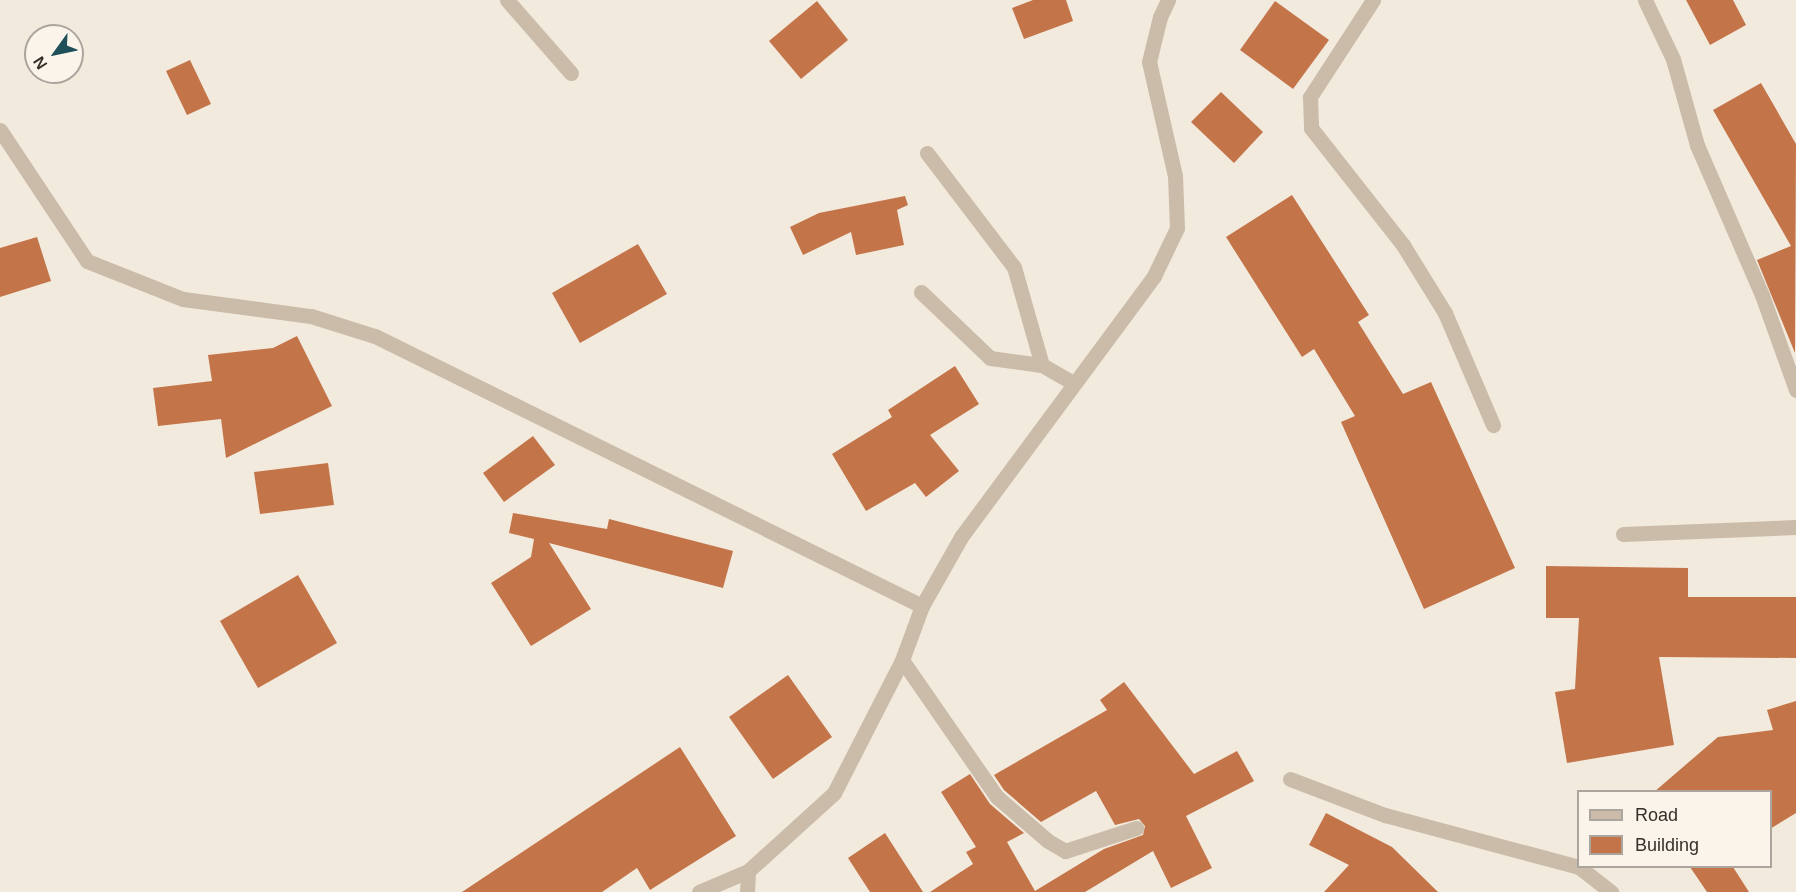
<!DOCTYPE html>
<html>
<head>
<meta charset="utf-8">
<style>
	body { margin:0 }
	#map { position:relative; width:1796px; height:892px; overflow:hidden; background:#f2eadd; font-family:Helvetica,sans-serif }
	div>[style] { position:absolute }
	.building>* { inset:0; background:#c47449 }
	.service>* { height:15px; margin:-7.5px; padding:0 7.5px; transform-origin:7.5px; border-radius:7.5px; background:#cabca9 }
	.minor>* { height:15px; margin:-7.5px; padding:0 7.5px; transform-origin:7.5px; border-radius:7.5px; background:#cabca9 }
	span { translate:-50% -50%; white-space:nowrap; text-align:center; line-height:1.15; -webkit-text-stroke:5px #faf4ea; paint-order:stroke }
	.legend { position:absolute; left:1577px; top:790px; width:195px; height:78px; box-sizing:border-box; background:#faf4ea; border:2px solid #aca59d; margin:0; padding:8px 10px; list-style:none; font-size:18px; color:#372f29 }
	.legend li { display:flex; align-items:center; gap:12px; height:30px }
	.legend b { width:30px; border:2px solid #aca59d }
	.north { position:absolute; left:24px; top:24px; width:60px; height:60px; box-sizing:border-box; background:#faf4ea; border:2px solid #aca59d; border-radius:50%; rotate:237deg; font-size:16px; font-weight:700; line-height:24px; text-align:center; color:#372f29 }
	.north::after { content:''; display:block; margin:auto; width:21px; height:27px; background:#1f4f59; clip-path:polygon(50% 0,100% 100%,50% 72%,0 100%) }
</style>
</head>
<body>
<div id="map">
	<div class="building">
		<i style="clip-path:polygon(1033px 0,1066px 0,1073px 21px,1024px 39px,1012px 8px)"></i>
		<i style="clip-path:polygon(1686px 0,1733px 0,1746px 25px,1710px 45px)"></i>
		<i style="clip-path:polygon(817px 1px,848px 40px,801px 79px,769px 41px)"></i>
		<i style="clip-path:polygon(1275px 1px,1329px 40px,1293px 89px,1240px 50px)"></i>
		<i style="clip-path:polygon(190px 60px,211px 104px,187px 115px,166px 71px)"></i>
		<i style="clip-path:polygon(1761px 83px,1796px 144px,1795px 353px,1757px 260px,1791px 246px,1713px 110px)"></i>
		<i style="clip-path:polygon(1221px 92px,1263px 132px,1234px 163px,1191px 122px)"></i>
		<i style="clip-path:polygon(1292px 195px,1369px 315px,1358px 322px,1403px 394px,1431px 382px,1515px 568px,1424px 609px,1341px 422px,1355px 416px,1314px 349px,1302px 357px,1226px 237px)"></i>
		<i style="clip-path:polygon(905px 196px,908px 205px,897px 210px,904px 245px,856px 255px,851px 232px,803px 255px,790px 227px,819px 213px)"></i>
		<i style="clip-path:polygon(37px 237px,51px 281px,0 297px,0 248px)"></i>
		<i style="clip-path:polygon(638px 244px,667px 294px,580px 343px,552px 293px)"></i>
		<i style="clip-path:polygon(297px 336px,332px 406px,226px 458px,221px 419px,158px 426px,153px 388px,212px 381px,208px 355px,273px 348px)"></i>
		<i style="clip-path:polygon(955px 366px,979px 404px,930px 435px,959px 471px,926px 497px,915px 483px,866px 511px,832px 454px,892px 417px,888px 410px)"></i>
		<i style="clip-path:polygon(533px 436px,555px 465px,504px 502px,483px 473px)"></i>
		<i style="clip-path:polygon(328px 463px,334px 505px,260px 514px,254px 472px)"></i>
		<i style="clip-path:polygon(513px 513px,607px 529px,609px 519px,733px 551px,723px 588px,549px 543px,591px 609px,531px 646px,491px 583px,531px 557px,534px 539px,509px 533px)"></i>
		<i style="clip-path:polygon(1546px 566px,1688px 568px,1688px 597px,1796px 597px,1796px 658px,1659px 657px,1674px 745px,1567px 763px,1555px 692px,1575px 689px,1579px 618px,1546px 618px)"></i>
		<i style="clip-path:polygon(298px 575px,337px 643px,258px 688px,220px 621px)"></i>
		<i style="clip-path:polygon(788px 675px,832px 737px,773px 779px,729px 717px)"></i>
		<i style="clip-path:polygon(1124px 682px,1194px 774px,1237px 751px,1254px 781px,1186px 816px,1212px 868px,1171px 888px,1153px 851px,1085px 892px,930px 892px,973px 864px,966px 852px,976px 847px,941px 792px,970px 774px,990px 804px,1024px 833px,1007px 842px,1035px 891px,1104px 849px,1143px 835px,1145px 826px,1139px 819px,1115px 825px,1096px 791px,1041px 822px,1004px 790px,994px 775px,1107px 710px,1100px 700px)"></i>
		<i style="clip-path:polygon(1796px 701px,1796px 813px,1770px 829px,1770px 792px,1654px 792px,1718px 737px,1773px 730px,1767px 710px)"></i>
		<i style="clip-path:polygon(680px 747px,736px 836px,650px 890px,637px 868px,602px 892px,462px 892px)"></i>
		<i style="clip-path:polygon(1326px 813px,1392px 847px,1438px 892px,1324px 892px,1349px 865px,1309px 845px)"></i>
		<i style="clip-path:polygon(885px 833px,923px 892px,870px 892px,848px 858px)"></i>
		<i style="clip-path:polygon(1690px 867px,1733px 867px,1749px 892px,1707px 892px)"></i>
	</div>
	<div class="service">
		<i style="left:1373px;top:0;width:116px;rotate:123deg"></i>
		<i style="left:1310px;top:97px;width:31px;rotate:88deg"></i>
		<i style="left:1311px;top:128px;width:149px;rotate:51.8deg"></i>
		<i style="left:1403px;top:245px;width:80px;rotate:58.3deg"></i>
		<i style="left:1445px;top:313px;width:122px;rotate:66.8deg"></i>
		<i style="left:1645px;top:0;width:65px;rotate:64.6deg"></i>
		<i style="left:1673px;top:59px;width:89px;rotate:74.4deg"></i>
		<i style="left:1697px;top:145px;width:163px;rotate:66.6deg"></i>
		<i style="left:1762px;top:295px;width:101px;rotate:70.3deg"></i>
		<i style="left:1623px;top:534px;width:173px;rotate:-2.3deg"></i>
	</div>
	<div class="minor">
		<i style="left:507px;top:0;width:97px;rotate:48.8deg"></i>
		<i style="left:0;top:130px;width:157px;rotate:56.4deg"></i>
		<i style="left:87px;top:261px;width:103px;rotate:21.6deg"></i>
		<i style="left:183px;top:299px;width:129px;rotate:7.6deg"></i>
		<i style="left:311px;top:316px;width:67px;rotate:17.4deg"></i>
		<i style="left:375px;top:336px;width:610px;rotate:26.27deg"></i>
		<i style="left:927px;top:153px;width:143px;rotate:52.7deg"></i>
		<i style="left:1014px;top:267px;width:102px;rotate:74.1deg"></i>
		<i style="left:921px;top:292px;width:95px;rotate:43.7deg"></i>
		<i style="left:990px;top:358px;width:52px;rotate:7.7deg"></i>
		<i style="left:1042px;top:365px;width:36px;rotate:30deg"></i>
		<i style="left:902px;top:660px;width:167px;rotate:55.3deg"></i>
		<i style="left:997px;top:797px;width:67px;rotate:40.8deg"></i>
		<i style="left:1048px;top:841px;width:20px;rotate:30deg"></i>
		<i style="left:1065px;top:851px;width:75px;rotate:-17.9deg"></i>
		<i style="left:1290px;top:779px;width:102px;rotate:20.8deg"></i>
		<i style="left:1385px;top:815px;width:201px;rotate:15deg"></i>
		<i style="left:1579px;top:867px;width:41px;rotate:38deg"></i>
		<i style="left:699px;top:892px;width:53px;rotate:-23.2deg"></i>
		<i style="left:748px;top:871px;width:116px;rotate:-42.2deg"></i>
		<i style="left:834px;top:793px;width:149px;rotate:-62.9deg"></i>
		<i style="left:902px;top:660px;width:58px;rotate:-69.7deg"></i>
		<i style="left:922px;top:606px;width:79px;rotate:-60.5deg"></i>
		<i style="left:961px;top:537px;width:325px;rotate:-53.5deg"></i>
		<i style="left:1154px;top:276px;width:53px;rotate:-64.4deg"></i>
		<i style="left:1177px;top:228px;width:52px;rotate:-92.2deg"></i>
		<i style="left:1175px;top:176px;width:117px;rotate:-102.8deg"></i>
		<i style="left:1149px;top:62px;width:46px;rotate:-76.3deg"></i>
		<i style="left:1160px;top:17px;width:19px;rotate:-65deg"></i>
		<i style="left:747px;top:892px;width:21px;rotate:-87deg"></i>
	</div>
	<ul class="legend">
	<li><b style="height:8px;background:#cabca9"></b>Road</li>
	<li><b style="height:16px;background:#c47449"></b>Building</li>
	</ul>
	<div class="north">N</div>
</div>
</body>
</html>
